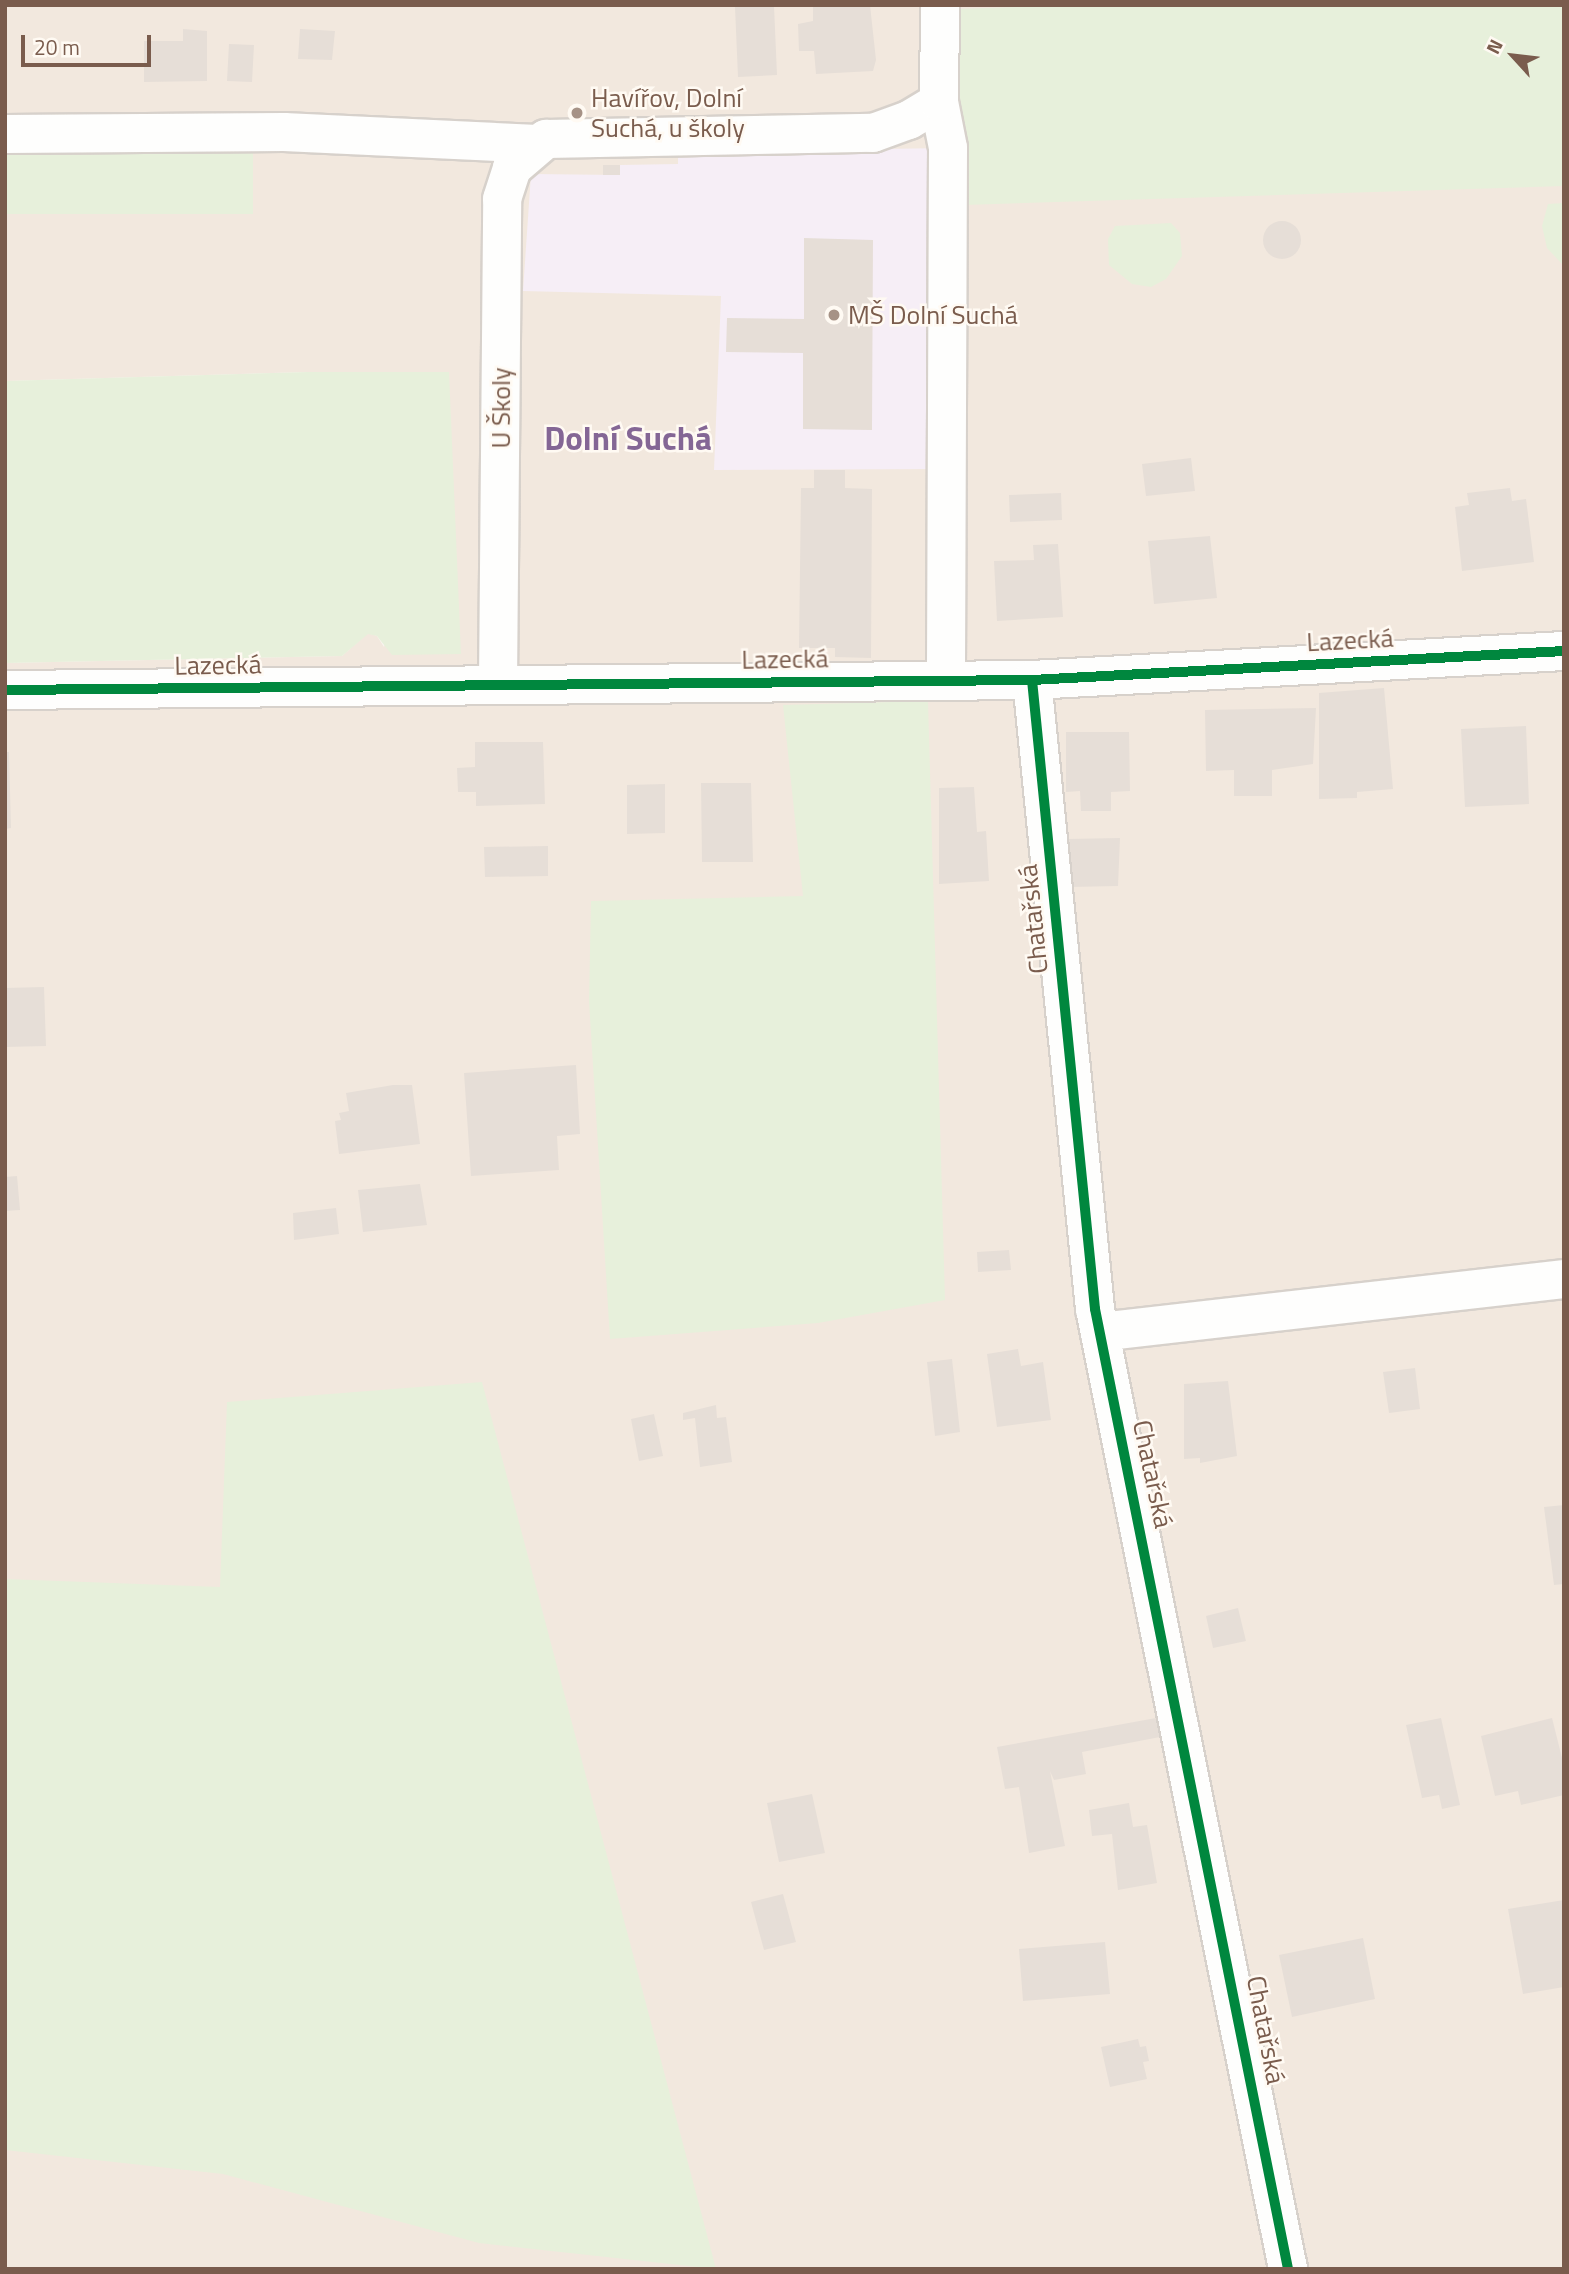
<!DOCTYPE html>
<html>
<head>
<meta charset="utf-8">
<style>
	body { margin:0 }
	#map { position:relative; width:1569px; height:2274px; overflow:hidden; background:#f9f5f0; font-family:"Titillium Web",sans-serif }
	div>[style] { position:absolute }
	.residential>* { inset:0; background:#f2e8de }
	.education>* { inset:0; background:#f6eef6 }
	.green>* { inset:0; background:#e7f0db }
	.building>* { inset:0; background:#e6ded7 }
	.round { border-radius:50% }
	.roads { filter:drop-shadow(2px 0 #d7d1cb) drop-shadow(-2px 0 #d7d1cb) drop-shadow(0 2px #d7d1cb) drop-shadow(0 -2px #d7d1cb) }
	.street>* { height:38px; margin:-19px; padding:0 19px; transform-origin:19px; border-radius:19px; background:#fefefd }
	.cycleway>* { height:10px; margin:-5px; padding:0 5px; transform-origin:5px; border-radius:5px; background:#00873e }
	.dots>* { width:19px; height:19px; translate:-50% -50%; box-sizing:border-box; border:4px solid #fffaf3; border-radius:50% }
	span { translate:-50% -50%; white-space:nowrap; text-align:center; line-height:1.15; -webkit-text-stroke:5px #fffaf3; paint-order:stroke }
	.poi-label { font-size:26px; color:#7a5c4d }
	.left { translate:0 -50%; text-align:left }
	.street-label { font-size:26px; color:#7a5c4d }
	.district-label { font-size:33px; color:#846695; font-weight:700 }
	.frame { position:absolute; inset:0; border:7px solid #7a5c4d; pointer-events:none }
	.north { position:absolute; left:1478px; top:21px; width:70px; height:70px; -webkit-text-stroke:5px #fffaf3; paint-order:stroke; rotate:297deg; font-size:19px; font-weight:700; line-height:28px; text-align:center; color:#7a5c4d }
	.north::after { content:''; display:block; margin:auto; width:24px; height:32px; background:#7a5c4d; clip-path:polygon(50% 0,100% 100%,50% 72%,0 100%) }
	.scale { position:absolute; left:21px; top:35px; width:130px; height:32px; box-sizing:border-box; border:4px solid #7a5c4d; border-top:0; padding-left:9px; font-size:21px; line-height:24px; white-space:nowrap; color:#7a5c4d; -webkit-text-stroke:5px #fffaf3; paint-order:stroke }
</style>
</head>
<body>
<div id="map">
	<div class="residential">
		<i style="clip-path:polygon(5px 5px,1564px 5px,1564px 2269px,5px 2269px,5px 663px,342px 656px,368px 633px,377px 636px,384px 647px,449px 372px,308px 372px,5px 381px,5px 214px,253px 214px,253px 149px,269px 112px,5px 116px)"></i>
	</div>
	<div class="education">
		<i style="clip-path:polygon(948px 148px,947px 469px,714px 470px,721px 296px,523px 291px,531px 174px,620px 175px,620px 165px,678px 164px,678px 152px)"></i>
	</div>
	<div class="green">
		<i style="clip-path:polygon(1084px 5px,1564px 5px,1564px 186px,964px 205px,954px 98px,956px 9px)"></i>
		<i style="clip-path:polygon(5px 147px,253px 149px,253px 214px,5px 214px)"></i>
		<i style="clip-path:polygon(1564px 203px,1564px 266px,1547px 248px,1542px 226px,1548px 204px)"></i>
		<i style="clip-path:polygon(1171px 223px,1180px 233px,1182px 256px,1166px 279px,1151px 287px,1132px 284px,1109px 265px,1108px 239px,1115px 226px)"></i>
		<i style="clip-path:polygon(308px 372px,449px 372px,461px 654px,392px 655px,377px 636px,368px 634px,342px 656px,5px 663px,5px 381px)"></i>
		<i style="clip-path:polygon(928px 701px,945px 1300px,818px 1323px,610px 1339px,589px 1001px,591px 901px,803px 896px,783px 705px)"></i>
		<i style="clip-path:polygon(482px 1382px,716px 2269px,479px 2243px,223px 2174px,5px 2150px,5px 1579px,220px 1587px,227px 1402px)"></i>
	</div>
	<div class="building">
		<i style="clip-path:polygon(870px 5px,876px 60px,873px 71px,816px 74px,814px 51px,799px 51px,798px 24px,813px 21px,813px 6px)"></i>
		<i style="clip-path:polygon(774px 6px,777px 75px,738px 77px,735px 7px)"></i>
		<i style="clip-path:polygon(183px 29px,207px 31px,207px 81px,144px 82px,144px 41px,183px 41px)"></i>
		<i style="clip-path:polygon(300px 29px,335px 31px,332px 60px,298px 59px)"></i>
		<i style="clip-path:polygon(229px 44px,254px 45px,252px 82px,227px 81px)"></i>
		<i style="clip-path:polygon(603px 165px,620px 165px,620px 175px,603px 175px)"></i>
		<i class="round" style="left:1263px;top:221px;width:38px;height:38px"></i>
		<i style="clip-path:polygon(804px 238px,873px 240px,872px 430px,803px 429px,803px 353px,726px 352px,727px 318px,804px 319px)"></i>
		<i style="clip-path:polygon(1191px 458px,1195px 491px,1146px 496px,1142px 464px)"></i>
		<i style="clip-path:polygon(814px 470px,845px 470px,845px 488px,872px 489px,871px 658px,835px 657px,835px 648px,799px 648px,801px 488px,814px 488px)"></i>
		<i style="clip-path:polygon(1510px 488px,1512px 501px,1526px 499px,1534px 562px,1462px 571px,1455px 507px,1469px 505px,1467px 493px)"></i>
		<i style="clip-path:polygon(1061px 493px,1062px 520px,1010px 522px,1009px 495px)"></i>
		<i style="clip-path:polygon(1210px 536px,1217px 598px,1154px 604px,1148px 541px)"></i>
		<i style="clip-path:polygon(1058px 544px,1063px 617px,997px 621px,994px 561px,1034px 560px,1033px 545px)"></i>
		<i style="clip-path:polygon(1384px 688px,1393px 789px,1357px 792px,1357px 798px,1319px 799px,1319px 693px)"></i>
		<i style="clip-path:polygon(1316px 708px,1313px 764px,1272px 770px,1272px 796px,1234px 796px,1234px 770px,1206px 771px,1205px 710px)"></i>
		<i style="clip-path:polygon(1526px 726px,1529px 804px,1465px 807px,1461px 729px)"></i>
		<i style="clip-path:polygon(1066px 732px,1129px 732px,1130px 791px,1111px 792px,1111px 811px,1081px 811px,1080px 791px,1066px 792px)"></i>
		<i style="clip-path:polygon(475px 742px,543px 742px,545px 804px,476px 806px,476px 792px,458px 792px,457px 768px,475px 767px)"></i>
		<i style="clip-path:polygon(5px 752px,9px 752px,11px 828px,5px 829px)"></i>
		<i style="clip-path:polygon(701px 783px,751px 783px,753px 862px,702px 862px)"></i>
		<i style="clip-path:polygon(665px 784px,665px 833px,627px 834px,627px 785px)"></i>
		<i style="clip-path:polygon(974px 787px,977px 832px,986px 831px,989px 881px,939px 884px,939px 788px)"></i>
		<i style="clip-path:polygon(1120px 838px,1118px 886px,1069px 887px,1067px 839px)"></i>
		<i style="clip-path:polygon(548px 846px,548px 876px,485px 877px,484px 847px)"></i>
		<i style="clip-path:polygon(44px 987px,46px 1046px,5px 1047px,5px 988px)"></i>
		<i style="clip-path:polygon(576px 1065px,580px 1134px,557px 1136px,559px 1170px,471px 1176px,464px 1073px)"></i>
		<i style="clip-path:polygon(393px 1085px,412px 1085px,420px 1144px,339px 1154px,335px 1121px,341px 1120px,339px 1113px,349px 1111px,346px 1093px)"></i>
		<i style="clip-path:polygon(17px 1176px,20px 1210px,5px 1211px,5px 1177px)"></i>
		<i style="clip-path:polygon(420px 1184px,427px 1225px,363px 1232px,358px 1190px)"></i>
		<i style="clip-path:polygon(336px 1208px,339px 1234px,294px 1240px,293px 1213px)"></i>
		<i style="clip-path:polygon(1009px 1250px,1011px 1270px,978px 1272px,977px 1252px)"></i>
		<i style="clip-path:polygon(1018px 1349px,1021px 1366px,1043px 1362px,1051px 1420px,997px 1427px,987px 1354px)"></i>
		<i style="clip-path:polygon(952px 1359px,960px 1432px,935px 1436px,927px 1362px)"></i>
		<i style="clip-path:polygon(1415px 1368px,1420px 1409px,1389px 1413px,1383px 1372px)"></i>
		<i style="clip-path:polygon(1228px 1381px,1237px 1456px,1200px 1463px,1200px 1458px,1184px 1459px,1184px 1384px)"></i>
		<i style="clip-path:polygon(716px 1405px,717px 1418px,726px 1417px,732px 1462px,700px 1467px,695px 1418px,683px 1420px,683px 1413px)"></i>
		<i style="clip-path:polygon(654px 1414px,663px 1456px,639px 1461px,631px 1419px)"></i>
		<i style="clip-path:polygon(1564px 1505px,1564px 1584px,1554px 1585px,1544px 1507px)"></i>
		<i style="clip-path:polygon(1238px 1608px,1246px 1641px,1213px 1648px,1206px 1616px)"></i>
		<i style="clip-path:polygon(1156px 1718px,1160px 1737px,1082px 1752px,1086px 1774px,1054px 1780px,1050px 1771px,1065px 1846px,1029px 1853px,1019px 1787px,1005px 1789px,997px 1747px)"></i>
		<i style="clip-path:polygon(1441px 1718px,1460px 1805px,1442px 1809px,1439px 1795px,1422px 1798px,1406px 1725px)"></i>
		<i style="clip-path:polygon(1552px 1718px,1564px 1766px,1564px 1795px,1521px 1805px,1518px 1791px,1495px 1796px,1481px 1736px)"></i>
		<i style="clip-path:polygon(812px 1794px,825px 1853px,779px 1862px,767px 1803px)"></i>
		<i style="clip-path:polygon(1129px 1803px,1133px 1827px,1147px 1825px,1157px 1883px,1118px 1890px,1112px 1834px,1092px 1836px,1089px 1810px)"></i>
		<i style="clip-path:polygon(783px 1894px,796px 1942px,764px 1950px,751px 1902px)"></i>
		<i style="clip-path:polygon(1564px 1900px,1564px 1987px,1523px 1994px,1508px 1909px)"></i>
		<i style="clip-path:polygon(1363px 1938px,1375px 1999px,1292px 2017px,1279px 1955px)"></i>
		<i style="clip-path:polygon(1105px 1942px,1110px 1994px,1023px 2001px,1019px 1949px)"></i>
		<i style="clip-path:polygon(1138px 2039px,1140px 2047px,1146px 2046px,1149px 2061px,1143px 2062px,1147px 2079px,1110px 2087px,1101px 2047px)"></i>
	</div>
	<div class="roads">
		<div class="street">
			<i style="left:939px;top:102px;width:47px;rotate:78.9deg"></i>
			<i style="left:948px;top:148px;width:532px;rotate:90.22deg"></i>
			<i style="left:5px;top:134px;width:279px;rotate:-0.4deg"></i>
			<i style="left:284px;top:132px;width:253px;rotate:2.7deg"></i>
			<i style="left:1032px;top:680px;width:632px;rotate:84.28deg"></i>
			<i style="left:1095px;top:1309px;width:979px;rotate:78.63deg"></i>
			<i style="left:498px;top:684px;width:485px;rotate:-89.5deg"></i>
			<i style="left:502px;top:199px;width:33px;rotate:-72deg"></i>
			<i style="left:512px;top:168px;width:45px;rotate:-40.5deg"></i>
			<i style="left:546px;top:139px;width:327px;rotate:-1.1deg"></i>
			<i style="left:873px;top:133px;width:38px;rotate:-20deg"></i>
			<i style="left:909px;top:120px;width:35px;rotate:-31deg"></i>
			<i style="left:939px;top:102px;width:97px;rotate:-89.4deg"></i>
			<i style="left:5px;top:690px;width:1027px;rotate:-0.56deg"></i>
			<i style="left:1032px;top:680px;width:533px;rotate:-3.12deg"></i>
			<i style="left:1100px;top:1332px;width:467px;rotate:-6.5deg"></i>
		</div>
	</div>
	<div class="cycleway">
		<i style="left:1032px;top:680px;width:632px;rotate:84.28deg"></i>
		<i style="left:1095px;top:1309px;width:979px;rotate:78.63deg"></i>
		<i style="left:5px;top:690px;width:1027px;rotate:-0.56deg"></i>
		<i style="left:1032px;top:680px;width:533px;rotate:-3.12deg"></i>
	</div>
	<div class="dots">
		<i style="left:577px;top:113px;background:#a69286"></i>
		<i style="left:834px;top:315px;background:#a69286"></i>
	</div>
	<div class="poi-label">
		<span class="left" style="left:591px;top:113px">Havířov, Dolní<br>Suchá, u školy</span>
		<span class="left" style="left:848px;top:315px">MŠ Dolní Suchá</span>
	</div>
	<div class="street-label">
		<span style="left:501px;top:408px;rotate:-90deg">U Školy</span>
		<span style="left:1350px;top:640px;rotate:-3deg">Lazecká</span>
		<span style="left:785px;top:659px;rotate:-1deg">Lazecká</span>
		<span style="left:218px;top:665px;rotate:-1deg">Lazecká</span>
		<span style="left:1033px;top:919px;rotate:-96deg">Chatařská</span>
		<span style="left:1153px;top:1474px;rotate:78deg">Chatařská</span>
		<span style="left:1266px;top:2030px;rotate:79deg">Chatařská</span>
	</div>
	<div class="district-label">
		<span style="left:628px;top:439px">Dolní Suchá</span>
	</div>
	<div class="frame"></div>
	<div class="north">N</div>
	<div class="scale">20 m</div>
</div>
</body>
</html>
